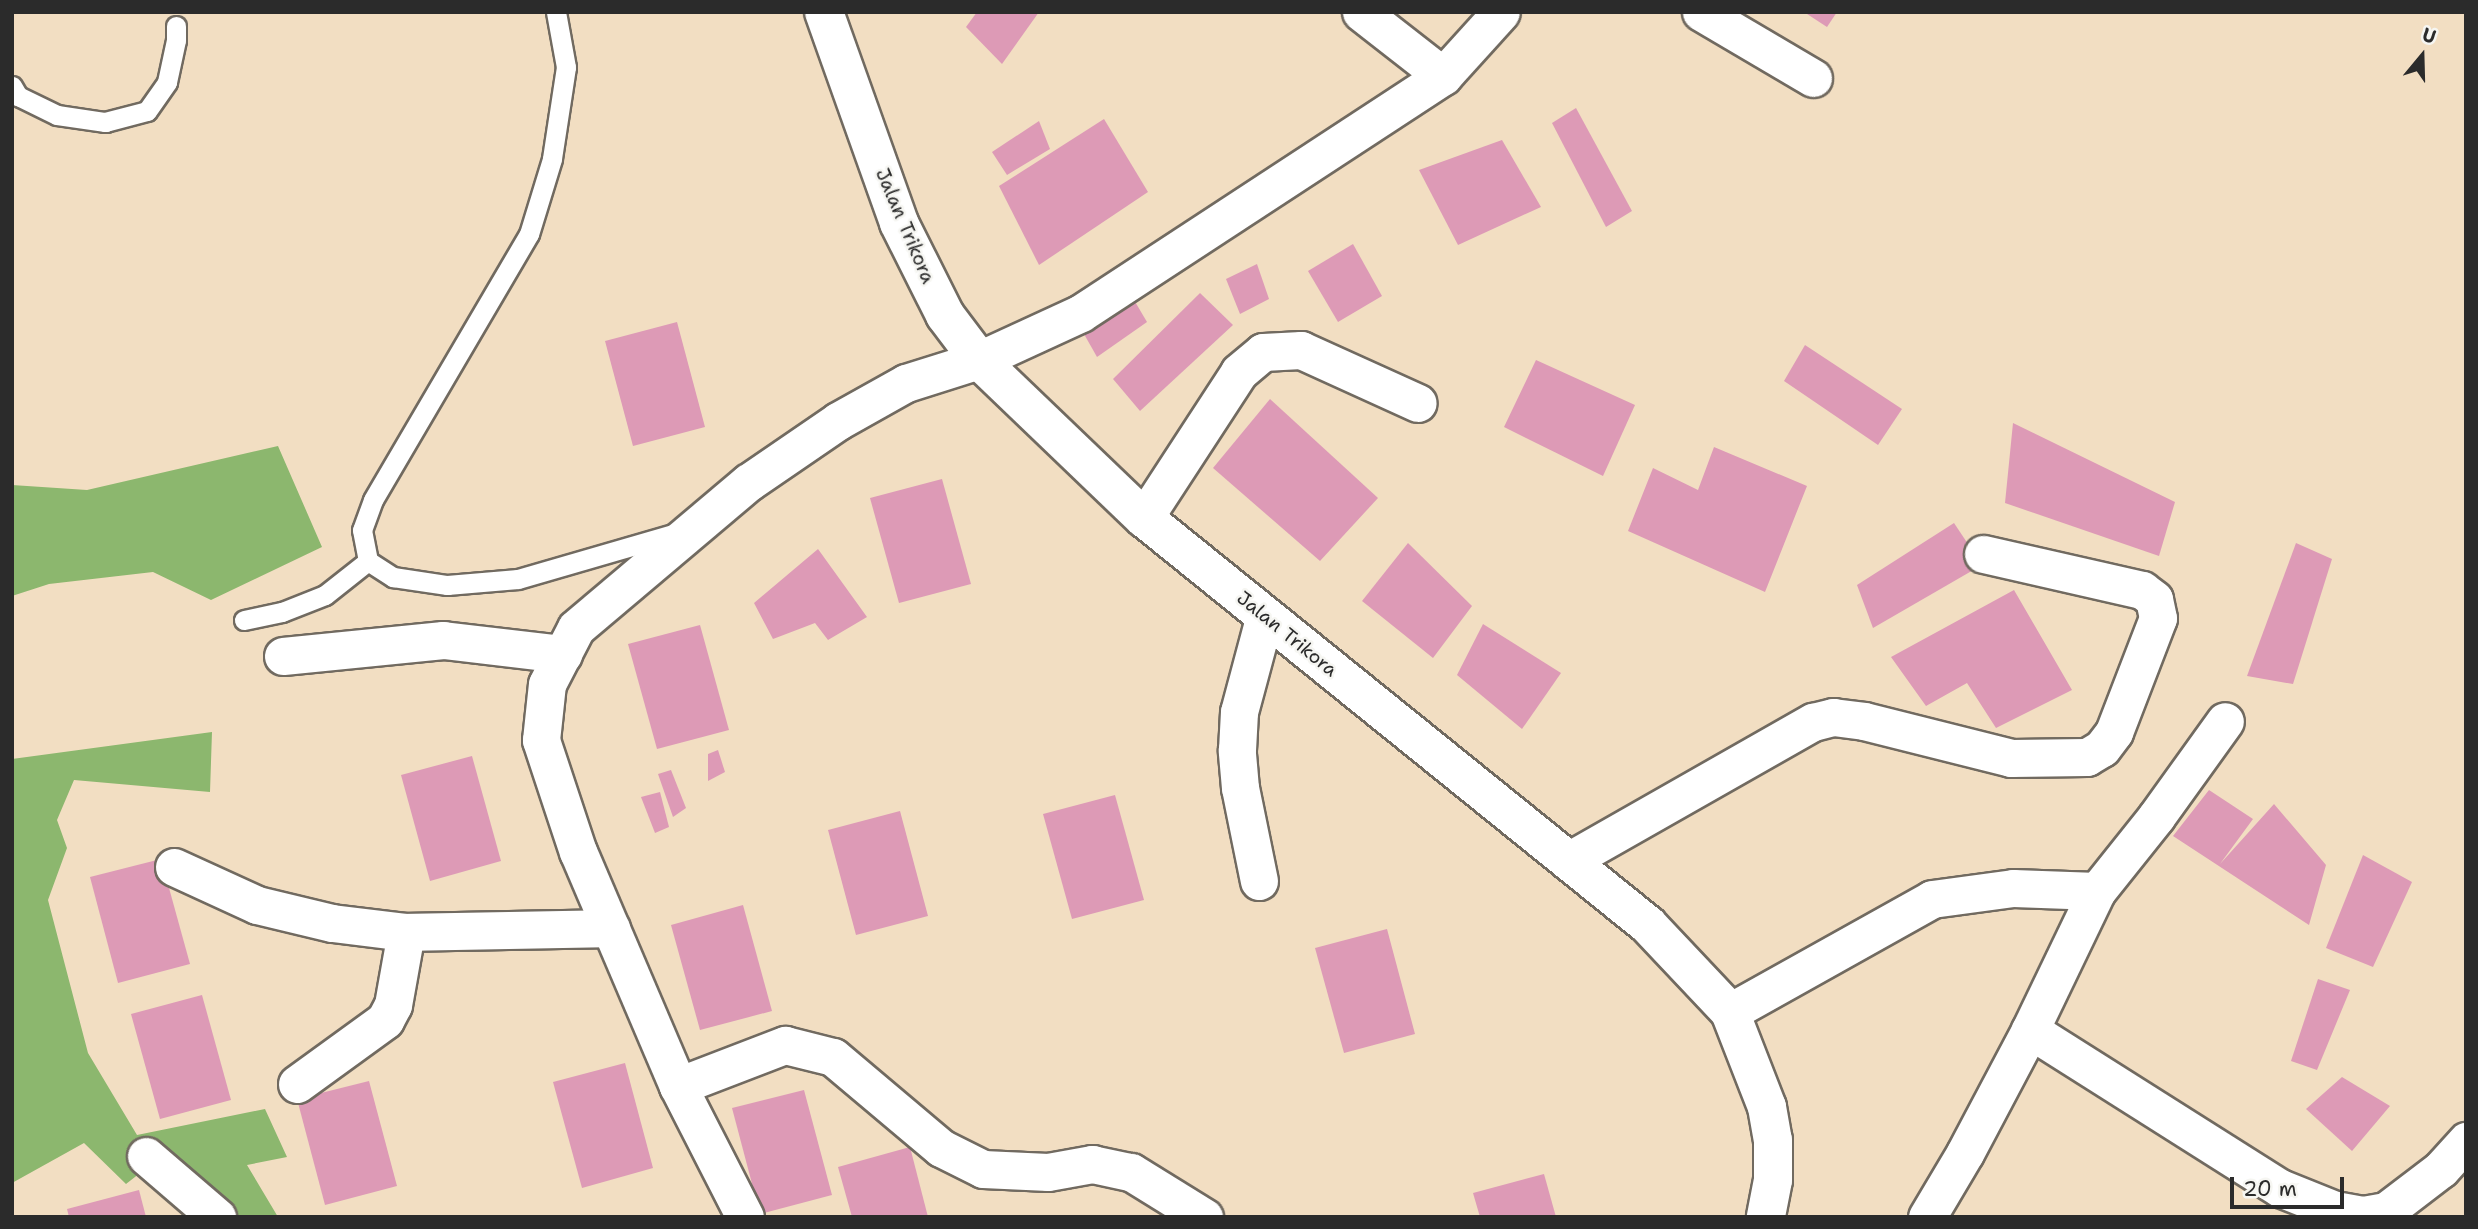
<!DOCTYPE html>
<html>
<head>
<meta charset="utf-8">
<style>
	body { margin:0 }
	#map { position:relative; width:2478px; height:1229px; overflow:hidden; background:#f2dec2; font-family:"Shantell Sans",sans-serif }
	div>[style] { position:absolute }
	.forest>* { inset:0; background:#8cb76e }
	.building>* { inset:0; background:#dd9ab6 }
	.roads { filter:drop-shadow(2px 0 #716a60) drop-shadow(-2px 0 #716a60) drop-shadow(0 2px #716a60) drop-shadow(0 -2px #716a60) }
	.service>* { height:19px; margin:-9.5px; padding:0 9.5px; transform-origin:9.5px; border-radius:9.5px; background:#fff }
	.minor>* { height:37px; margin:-18.5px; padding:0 18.5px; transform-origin:18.5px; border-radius:18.5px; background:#fff }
	.tertiary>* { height:38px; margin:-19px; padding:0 19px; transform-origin:19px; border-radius:19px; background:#fff }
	span { translate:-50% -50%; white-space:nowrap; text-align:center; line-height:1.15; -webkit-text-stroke:5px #f6f6f2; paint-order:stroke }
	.street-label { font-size:19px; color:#2b2b2b }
	.frame { position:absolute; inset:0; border:14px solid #2b2b2b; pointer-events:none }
	.north { position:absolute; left:2387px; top:21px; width:70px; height:70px; -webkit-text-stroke:5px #f6f6f2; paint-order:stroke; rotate:19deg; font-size:19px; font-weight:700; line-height:28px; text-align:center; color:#2b2b2b }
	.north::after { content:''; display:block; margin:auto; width:24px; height:32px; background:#2b2b2b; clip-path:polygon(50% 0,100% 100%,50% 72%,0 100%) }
	.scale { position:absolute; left:2230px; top:1177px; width:114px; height:32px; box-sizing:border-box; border:4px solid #2b2b2b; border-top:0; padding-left:9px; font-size:21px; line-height:24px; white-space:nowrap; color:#2b2b2b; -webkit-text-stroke:5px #f6f6f2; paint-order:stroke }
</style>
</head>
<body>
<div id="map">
	<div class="forest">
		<i style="clip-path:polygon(278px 446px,322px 547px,211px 600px,153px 572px,49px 584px,12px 596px,12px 485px,87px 490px)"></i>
		<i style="clip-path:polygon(212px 732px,210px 792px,74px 780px,57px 820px,67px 848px,48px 900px,88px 1053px,137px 1135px,265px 1109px,287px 1157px,247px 1165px,278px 1217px,196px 1217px,149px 1166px,126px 1184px,84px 1143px,12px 1183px,12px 759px)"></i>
	</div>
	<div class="building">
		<i style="clip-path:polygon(977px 12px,1039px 12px,1002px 64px,966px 27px)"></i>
		<i style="clip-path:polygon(1804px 12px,1837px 12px,1827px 27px)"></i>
		<i style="clip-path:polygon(1576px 108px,1632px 211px,1606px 227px,1552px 123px)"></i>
		<i style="clip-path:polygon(1104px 119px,1148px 192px,1039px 265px,999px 186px)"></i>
		<i style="clip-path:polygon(1039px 121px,1050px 149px,1007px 175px,992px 152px)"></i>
		<i style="clip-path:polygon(1502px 140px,1541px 207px,1458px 245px,1419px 170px)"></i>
		<i style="clip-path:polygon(1353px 244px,1382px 296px,1338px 322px,1308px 271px)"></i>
		<i style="clip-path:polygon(1257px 264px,1269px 299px,1240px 314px,1226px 279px)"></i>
		<i style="clip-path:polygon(1200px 293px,1233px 325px,1140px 411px,1113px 379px)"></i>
		<i style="clip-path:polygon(1134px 300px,1147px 322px,1097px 357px,1084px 334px)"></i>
		<i style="clip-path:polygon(677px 322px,705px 427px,633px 446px,605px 341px)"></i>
		<i style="clip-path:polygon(1805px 345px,1902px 409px,1878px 445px,1784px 381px)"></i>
		<i style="clip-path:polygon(1536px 360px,1635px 405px,1603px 476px,1504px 427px)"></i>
		<i style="clip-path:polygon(1270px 399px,1378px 498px,1320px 561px,1213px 468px)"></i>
		<i style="clip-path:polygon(2013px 423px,2175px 502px,2159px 556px,2005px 503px)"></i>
		<i style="clip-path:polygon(1714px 447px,1807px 486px,1765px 592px,1628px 531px,1653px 468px,1698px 490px)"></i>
		<i style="clip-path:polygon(942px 479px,971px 584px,899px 603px,870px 498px)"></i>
		<i style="clip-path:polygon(1954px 523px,1982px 565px,1873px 628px,1857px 585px)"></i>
		<i style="clip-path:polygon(1408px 543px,1472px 606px,1433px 658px,1362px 601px)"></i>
		<i style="clip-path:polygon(2296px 543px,2332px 559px,2293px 684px,2247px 676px)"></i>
		<i style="clip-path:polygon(818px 549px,867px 617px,828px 640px,815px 623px,773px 639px,754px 603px)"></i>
		<i style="clip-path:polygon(2014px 590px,2072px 690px,1996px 728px,1967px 683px,1926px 706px,1891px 657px)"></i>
		<i style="clip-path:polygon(1483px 624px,1561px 673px,1522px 729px,1457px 675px)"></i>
		<i style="clip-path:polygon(700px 625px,729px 730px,657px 749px,628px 644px)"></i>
		<i style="clip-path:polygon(718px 750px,725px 772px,708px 781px,708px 754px)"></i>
		<i style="clip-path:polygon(472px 756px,501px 861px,430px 881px,401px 775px)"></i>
		<i style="clip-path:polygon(671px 770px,686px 808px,673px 817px,658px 774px)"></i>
		<i style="clip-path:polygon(2209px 790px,2253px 819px,2220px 864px,2274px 804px,2326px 865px,2309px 925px,2173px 836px)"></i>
		<i style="clip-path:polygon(660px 792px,669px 827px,655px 833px,641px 797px)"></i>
		<i style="clip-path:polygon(1115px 795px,1144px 900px,1072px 919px,1043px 814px)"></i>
		<i style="clip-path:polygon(900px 811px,928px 916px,856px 935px,828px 830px)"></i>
		<i style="clip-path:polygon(2363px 855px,2412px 882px,2373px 967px,2326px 948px)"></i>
		<i style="clip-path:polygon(161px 859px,190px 964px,118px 983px,90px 877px)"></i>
		<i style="clip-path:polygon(743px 905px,772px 1011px,700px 1030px,671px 925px)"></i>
		<i style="clip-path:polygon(1387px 929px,1415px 1034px,1344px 1053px,1315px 948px)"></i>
		<i style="clip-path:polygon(2318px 979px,2350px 990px,2317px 1070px,2291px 1061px)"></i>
		<i style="clip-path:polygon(202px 995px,231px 1100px,160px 1119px,131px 1014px)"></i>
		<i style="clip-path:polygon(625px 1063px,653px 1168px,582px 1188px,553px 1082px)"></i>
		<i style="clip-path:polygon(2342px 1077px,2390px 1106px,2352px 1151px,2306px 1109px)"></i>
		<i style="clip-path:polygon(369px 1081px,397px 1186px,325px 1205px,297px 1099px)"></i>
		<i style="clip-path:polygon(804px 1090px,832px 1195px,760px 1214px,732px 1108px)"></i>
		<i style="clip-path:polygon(910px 1147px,928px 1217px,852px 1217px,838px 1167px)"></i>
		<i style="clip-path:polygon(1544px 1174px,1556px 1217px,1480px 1217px,1473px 1193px)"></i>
		<i style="clip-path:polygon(139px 1190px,146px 1217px,69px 1217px,67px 1209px)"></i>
	</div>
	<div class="roads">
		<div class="service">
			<i style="left:556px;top:12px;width:56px;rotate:79.7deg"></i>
			<i style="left:566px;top:67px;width:93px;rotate:98.7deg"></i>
			<i style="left:552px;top:159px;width:78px;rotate:107deg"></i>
			<i style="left:529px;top:234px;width:308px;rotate:120.4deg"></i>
			<i style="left:373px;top:500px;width:32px;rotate:110deg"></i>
			<i style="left:362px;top:530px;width:32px;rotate:79deg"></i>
			<i style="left:368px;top:561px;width:30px;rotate:33deg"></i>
			<i style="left:393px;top:577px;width:55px;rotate:8.4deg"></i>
			<i style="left:447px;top:585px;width:71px;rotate:-4.8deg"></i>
			<i style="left:518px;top:579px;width:165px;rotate:-16.2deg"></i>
			<i style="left:12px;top:86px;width:12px;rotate:59deg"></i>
			<i style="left:18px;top:96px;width:43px;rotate:26deg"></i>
			<i style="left:57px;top:115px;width:49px;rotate:8.3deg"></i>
			<i style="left:105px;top:122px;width:43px;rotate:-14.7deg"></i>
			<i style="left:147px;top:111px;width:35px;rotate:-55deg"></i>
			<i style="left:167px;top:82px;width:43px;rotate:-77.9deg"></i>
			<i style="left:176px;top:40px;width:14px;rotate:-90deg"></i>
			<i style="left:244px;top:620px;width:39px;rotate:-12deg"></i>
			<i style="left:282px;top:612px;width:46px;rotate:-21.6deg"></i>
			<i style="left:325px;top:595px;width:55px;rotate:-38.3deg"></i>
		</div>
		<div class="minor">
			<i style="left:1361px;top:12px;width:104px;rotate:38deg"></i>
			<i style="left:1701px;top:12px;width:130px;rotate:30.5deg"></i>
			<i style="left:1144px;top:518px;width:174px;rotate:-56.9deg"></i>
			<i style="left:1239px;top:372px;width:31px;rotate:-40deg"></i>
			<i style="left:1263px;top:352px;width:38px;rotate:-3deg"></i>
			<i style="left:1301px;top:350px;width:128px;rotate:24.4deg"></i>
			<i style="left:283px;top:656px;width:161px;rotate:-5.7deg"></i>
			<i style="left:443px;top:640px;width:121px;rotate:6.7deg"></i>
			<i style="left:1568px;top:861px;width:282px;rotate:-29.6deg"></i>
			<i style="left:1813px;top:722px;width:21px;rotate:-14deg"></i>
			<i style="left:1833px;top:717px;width:31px;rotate:7deg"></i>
			<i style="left:1864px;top:721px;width:152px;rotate:14.1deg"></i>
			<i style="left:2011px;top:758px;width:76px;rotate:-0.8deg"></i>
			<i style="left:2087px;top:757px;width:17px;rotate:-31deg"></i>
			<i style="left:2102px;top:748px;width:20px;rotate:-53deg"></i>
			<i style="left:2114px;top:732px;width:122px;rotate:-68.9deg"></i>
			<i style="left:2158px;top:618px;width:19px;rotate:-102deg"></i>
			<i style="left:2154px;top:599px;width:15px;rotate:-143deg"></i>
			<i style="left:2142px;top:590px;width:163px;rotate:-167.2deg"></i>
			<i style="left:174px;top:867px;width:91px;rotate:24.6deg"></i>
			<i style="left:257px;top:905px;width:77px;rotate:13.5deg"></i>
			<i style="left:332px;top:923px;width:75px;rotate:6.9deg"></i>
			<i style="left:406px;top:932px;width:205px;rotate:-1.1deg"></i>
			<i style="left:1259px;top:881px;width:95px;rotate:-101.5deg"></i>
			<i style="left:1240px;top:788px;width:38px;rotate:-95deg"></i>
			<i style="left:1237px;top:750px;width:38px;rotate:-87deg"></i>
			<i style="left:1239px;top:712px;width:100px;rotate:-75deg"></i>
			<i style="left:1730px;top:1012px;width:231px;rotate:-29.2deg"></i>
			<i style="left:1932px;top:899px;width:82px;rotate:-7.7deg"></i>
			<i style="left:2013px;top:888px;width:84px;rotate:2deg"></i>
			<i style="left:2030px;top:1030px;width:296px;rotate:32.3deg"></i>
			<i style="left:2280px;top:1188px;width:59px;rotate:21.8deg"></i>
			<i style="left:2335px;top:1210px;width:28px;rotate:10deg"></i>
			<i style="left:2363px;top:1215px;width:23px;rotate:-10deg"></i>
			<i style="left:2386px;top:1211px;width:69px;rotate:-37.4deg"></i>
			<i style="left:2441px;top:1169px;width:38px;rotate:-48deg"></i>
			<i style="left:297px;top:1084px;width:109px;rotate:-36deg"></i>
			<i style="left:385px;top:1020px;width:17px;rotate:-62deg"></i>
			<i style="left:393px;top:1005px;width:74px;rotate:-79.9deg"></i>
			<i style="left:678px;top:1086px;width:115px;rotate:-21deg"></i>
			<i style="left:785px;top:1045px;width:49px;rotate:14deg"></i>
			<i style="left:833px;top:1057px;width:141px;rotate:40.1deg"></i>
			<i style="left:941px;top:1148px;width:47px;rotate:26.6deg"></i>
			<i style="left:983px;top:1169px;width:65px;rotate:2.6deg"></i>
			<i style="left:1048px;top:1172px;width:45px;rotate:-10.3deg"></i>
			<i style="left:1092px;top:1164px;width:40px;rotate:12deg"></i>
			<i style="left:1131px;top:1172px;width:86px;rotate:31.7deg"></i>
			<i style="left:146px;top:1156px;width:94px;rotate:40.7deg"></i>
			<i style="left:745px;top:1217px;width:147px;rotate:-117.1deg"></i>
			<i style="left:678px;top:1086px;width:254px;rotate:-113.1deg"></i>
			<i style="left:578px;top:852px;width:118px;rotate:-108.3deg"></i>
			<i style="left:541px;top:740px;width:56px;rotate:-83.9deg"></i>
			<i style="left:547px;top:684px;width:63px;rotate:-62.6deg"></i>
			<i style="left:576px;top:628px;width:226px;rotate:-40.2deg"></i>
			<i style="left:749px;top:482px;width:108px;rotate:-34.4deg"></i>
			<i style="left:838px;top:421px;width:78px;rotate:-29.2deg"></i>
			<i style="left:906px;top:383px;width:77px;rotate:-17.5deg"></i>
			<i style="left:979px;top:360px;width:112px;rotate:-24.7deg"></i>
			<i style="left:1081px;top:313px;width:433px;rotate:-33.2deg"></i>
			<i style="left:1443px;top:76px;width:86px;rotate:-47.8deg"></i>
			<i style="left:1927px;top:1217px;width:74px;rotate:-59.3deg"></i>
			<i style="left:1965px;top:1153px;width:139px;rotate:-62.1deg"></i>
			<i style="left:2030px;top:1030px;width:154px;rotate:-64.3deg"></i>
			<i style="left:2097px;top:891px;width:95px;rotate:-51.4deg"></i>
			<i style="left:2156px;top:817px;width:118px;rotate:-54.3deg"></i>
		</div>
		<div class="tertiary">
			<i style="left:824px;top:12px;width:224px;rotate:70.4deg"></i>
			<i style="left:899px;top:223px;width:103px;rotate:63.4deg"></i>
			<i style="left:945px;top:315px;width:56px;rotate:52.9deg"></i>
			<i style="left:979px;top:360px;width:228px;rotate:43.8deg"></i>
			<i style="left:1144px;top:518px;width:648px;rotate:38.92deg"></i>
			<i style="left:1648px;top:925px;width:120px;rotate:46.7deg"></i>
			<i style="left:1730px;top:1012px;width:102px;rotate:68.7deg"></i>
			<i style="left:1767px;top:1107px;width:34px;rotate:80deg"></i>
			<i style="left:1773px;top:1140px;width:40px;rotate:90deg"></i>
			<i style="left:1773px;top:1180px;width:38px;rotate:101deg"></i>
		</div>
	</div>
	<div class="street-label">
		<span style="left:905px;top:226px;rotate:67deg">Jalan Trikora</span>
		<span style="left:1287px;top:634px;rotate:39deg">Jalan Trikora</span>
	</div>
	<div class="frame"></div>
	<div class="north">U</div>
	<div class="scale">20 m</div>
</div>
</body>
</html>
